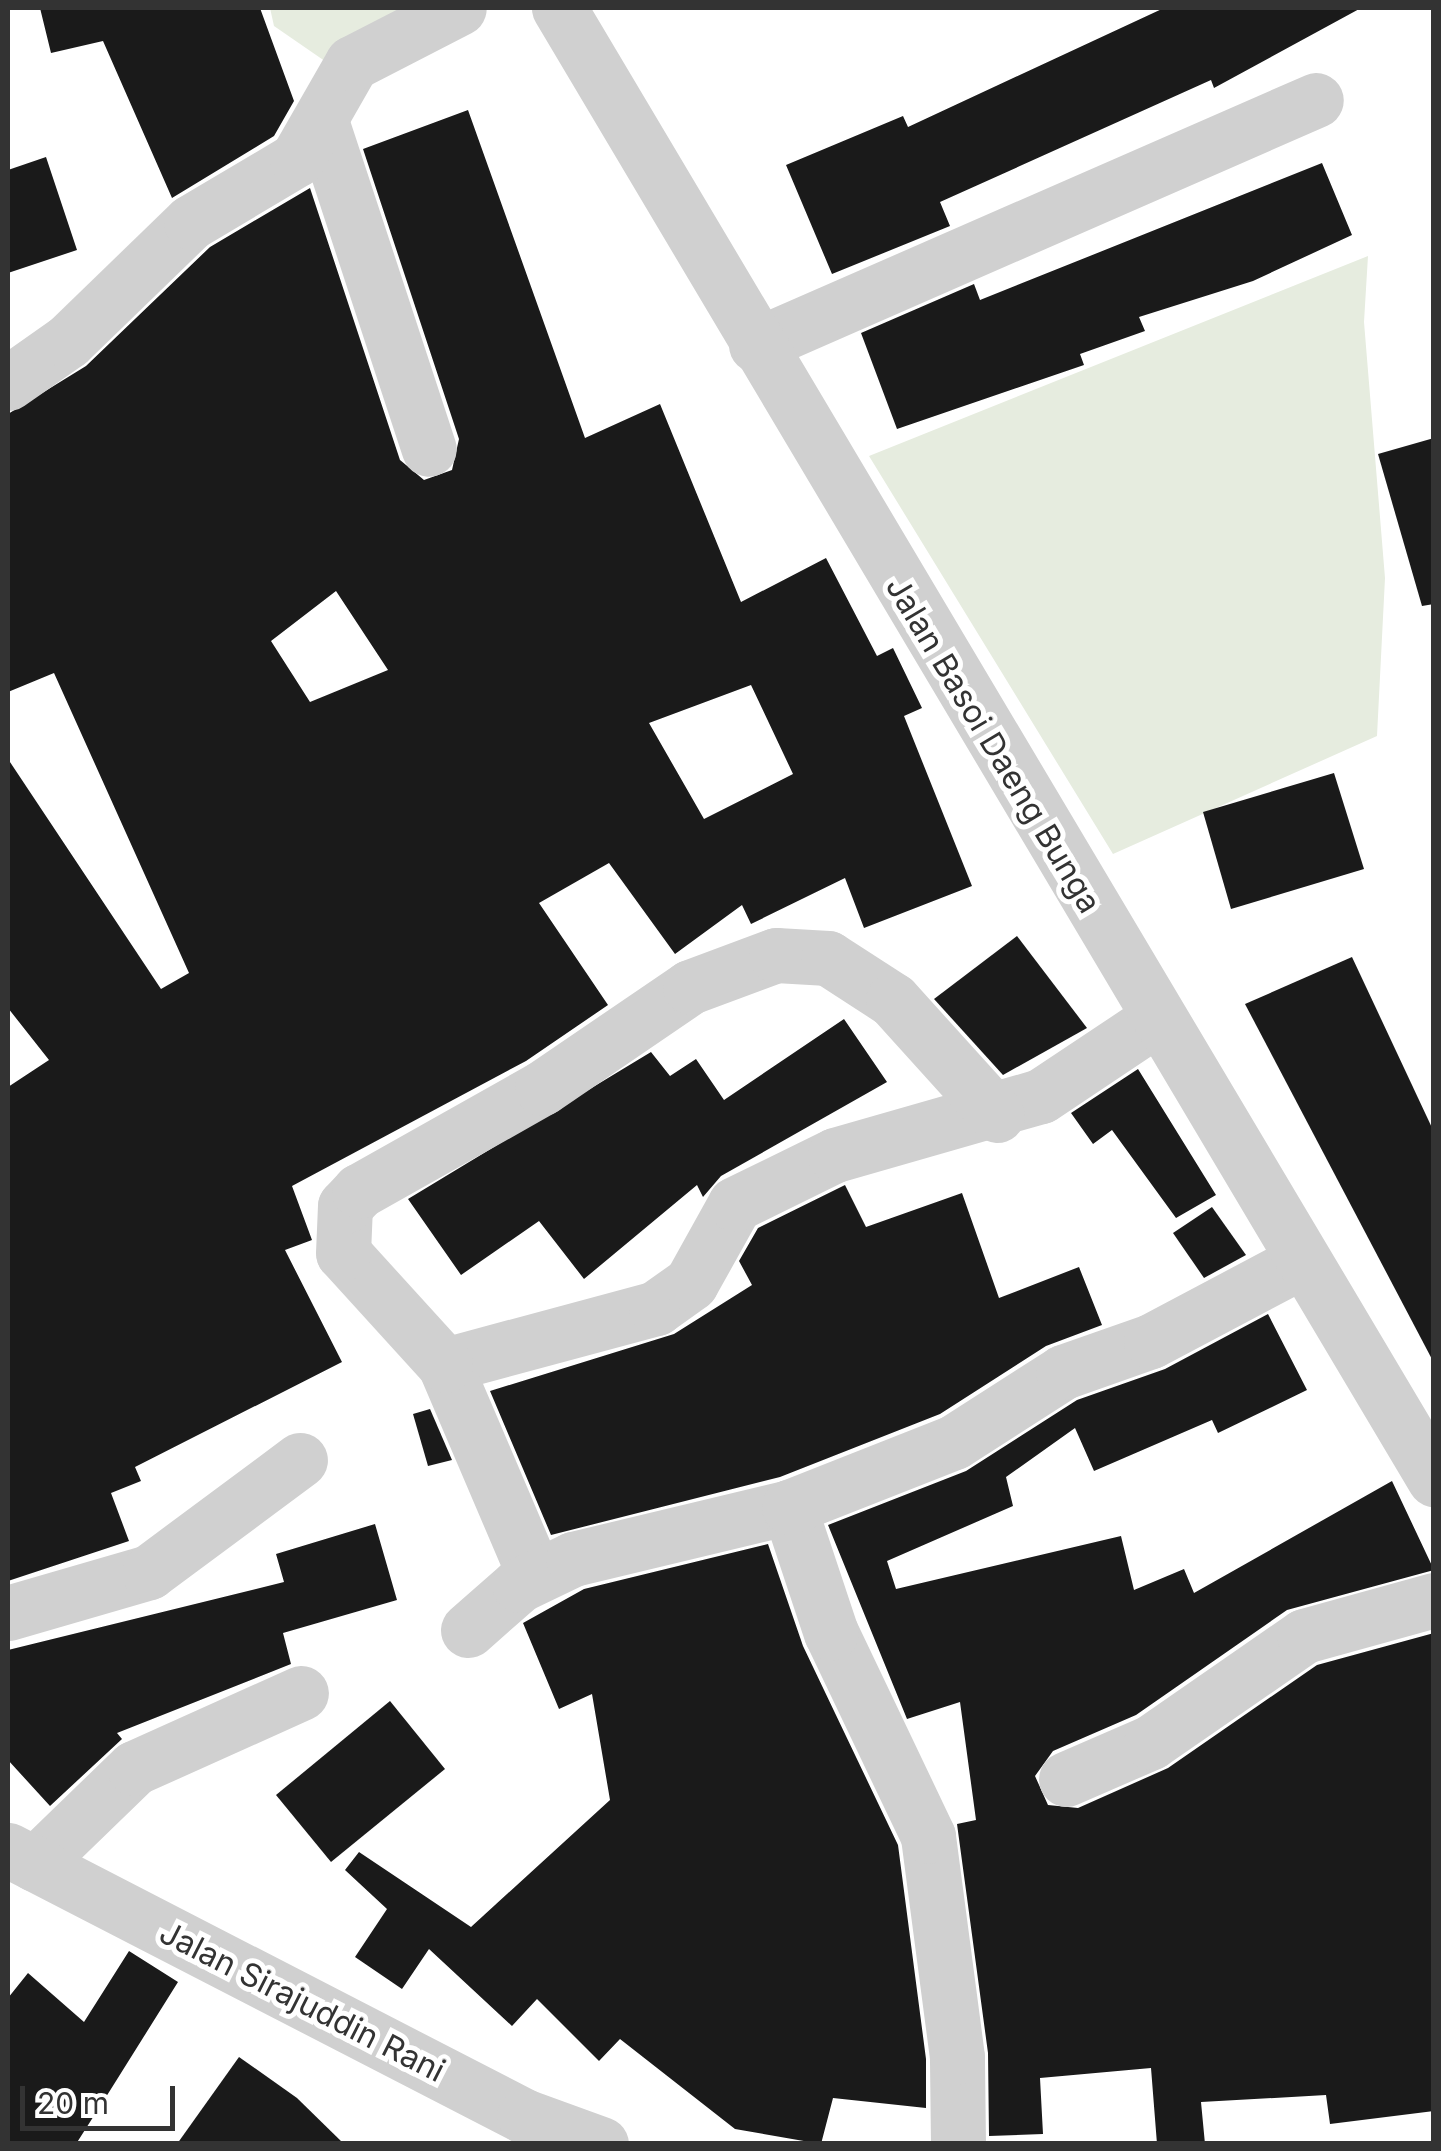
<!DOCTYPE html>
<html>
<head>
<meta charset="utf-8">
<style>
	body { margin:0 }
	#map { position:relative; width:1441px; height:2151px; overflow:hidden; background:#fff; font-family:Inter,sans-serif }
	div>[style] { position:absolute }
	.green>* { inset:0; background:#e6ecdf }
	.building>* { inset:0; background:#1a1a1a }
	.minor>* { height:55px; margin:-27.5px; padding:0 27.5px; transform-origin:27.5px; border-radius:27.5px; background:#d0d0d0 }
	.tertiary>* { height:55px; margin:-27.5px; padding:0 27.5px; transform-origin:27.5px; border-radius:27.5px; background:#d0d0d0 }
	span { translate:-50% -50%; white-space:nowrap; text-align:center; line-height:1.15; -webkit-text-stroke:10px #fff; paint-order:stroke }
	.street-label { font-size:32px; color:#333 }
	.frame { position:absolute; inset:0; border:10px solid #333; pointer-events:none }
	.scale { position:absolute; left:20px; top:2086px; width:155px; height:45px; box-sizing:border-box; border:5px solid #333; border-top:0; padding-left:12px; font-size:30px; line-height:35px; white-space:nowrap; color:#333; -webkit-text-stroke:8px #fff; paint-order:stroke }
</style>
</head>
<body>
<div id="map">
	<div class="green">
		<i style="clip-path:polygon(270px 8px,438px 8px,332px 66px,274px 26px)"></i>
		<i style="clip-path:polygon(1368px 256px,1364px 322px,1385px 578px,1377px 736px,1113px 854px,869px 456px)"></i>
	</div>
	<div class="building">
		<i style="clip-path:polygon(40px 8px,260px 8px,294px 101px,274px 136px,172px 198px,103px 41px,51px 53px)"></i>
		<i style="clip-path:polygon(1164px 8px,1361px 8px,1214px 88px,1211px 80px,940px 202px,950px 226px,832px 274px,786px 165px,903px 116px,908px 127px)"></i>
		<i style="clip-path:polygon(evenodd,468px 110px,585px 438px,660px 404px,741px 602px,826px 558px,877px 656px,893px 648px,922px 708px,904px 716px,972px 886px,864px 928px,845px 878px,751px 924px,742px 905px,675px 954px,609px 863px,539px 903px,608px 1005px,526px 1061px,292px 1186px,312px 1240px,285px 1250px,342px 1362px,135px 1467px,141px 1481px,111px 1493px,129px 1541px,8px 1581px,8px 1087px,49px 1060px,8px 1008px,8px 759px,161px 989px,189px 973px,54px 673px,8px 692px,8px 414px,86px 366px,210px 247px,310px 188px,400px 460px,424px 480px,452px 470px,459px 439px,363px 149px,468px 110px,336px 591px,388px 670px,310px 702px,271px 641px,336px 591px,468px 110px,751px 685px,793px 774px,704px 819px,649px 723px,751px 685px)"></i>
		<i style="clip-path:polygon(46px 157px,77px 250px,8px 273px,8px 170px)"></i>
		<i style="clip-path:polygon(1322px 163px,1352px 235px,1253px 281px,1139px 317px,1145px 331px,1080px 354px,1084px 365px,897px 429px,861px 333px,974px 284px,980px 300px)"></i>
		<i style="clip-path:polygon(1434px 438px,1434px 604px,1422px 606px,1378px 454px)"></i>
		<i style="clip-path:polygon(1334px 773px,1364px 869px,1231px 909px,1203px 812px)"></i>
		<i style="clip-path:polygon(1017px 936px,1087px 1028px,1003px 1075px,934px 999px)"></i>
		<i style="clip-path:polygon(1352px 957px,1434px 1132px,1434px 1363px,1245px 1004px)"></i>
		<i style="clip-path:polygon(844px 1019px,887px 1082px,721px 1176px,703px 1197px,697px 1185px,584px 1279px,539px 1221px,461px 1275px,408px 1199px,651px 1052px,670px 1076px,696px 1059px,724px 1100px)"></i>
		<i style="clip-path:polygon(1138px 1069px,1216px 1195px,1176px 1218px,1112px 1130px,1093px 1144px,1071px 1113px)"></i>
		<i style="clip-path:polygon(845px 1185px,866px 1227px,962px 1193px,999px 1298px,1079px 1267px,1102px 1325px,1046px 1346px,940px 1414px,780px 1477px,551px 1535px,490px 1391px,674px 1334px,752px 1285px,739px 1261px,758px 1228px)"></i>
		<i style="clip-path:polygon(1212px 1207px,1246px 1255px,1204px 1278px,1173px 1233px)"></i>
		<i style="clip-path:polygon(1268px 1314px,1307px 1390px,1218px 1433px,1212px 1420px,1094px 1471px,1075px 1428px,1006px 1477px,1013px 1506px,887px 1561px,896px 1589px,1121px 1536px,1134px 1590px,1184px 1569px,1194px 1593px,1392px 1481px,1434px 1570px,1287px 1610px,1136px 1715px,1053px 1751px,1035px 1776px,1048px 1805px,1078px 1808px,1168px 1768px,1317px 1665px,1434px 1633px,1434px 2111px,1330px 2124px,1326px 2095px,1201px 2102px,1205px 2144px,1157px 2144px,1151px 2068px,1040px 2078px,1043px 2134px,989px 2136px,988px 2053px,957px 1824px,976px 1820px,960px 1702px,907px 1719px,828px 1525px,966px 1471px,1077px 1400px,1165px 1369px)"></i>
		<i style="clip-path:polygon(430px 1409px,452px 1460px,428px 1466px,413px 1414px)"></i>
		<i style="clip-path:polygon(375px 1524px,397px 1600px,283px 1633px,291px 1664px,117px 1733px,122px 1739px,50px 1806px,8px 1760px,8px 1650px,284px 1582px,276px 1554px)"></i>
		<i style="clip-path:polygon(768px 1544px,803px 1646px,898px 1845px,926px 2059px,926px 2108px,833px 2098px,821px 2144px,735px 2129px,620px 2039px,599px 2061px,537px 1999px,512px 2026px,429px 1949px,402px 1989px,355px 1957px,387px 1909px,345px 1870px,359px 1852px,471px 1927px,610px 1800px,592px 1694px,559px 1709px,523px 1623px,584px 1589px)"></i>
		<i style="clip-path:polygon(390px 1701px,445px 1769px,331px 1862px,276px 1795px)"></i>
		<i style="clip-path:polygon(129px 1951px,178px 1982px,111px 2089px,76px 2144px,8px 2144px,8px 1998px,28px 1973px,84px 2022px)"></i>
		<i style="clip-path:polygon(239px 2057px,297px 2098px,344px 2144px,177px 2144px)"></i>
	</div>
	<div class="minor">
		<i style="left:321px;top:121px;width:345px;rotate:71.8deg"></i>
		<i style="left:756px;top:345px;width:611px;rotate:-23.63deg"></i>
		<i style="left:8px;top:383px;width:73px;rotate:-35deg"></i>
		<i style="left:68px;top:341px;width:171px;rotate:-44.1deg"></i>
		<i style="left:191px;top:222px;width:123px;rotate:-30.7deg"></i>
		<i style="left:297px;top:159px;width:111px;rotate:-60.2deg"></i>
		<i style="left:352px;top:63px;width:120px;rotate:-27.2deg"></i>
		<i style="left:445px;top:1365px;width:219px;rotate:-15.1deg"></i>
		<i style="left:656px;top:1308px;width:43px;rotate:-35.5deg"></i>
		<i style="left:691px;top:1283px;width:90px;rotate:-60.9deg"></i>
		<i style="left:735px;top:1204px;width:111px;rotate:-26.1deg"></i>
		<i style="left:835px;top:1155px;width:214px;rotate:-16deg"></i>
		<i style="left:1041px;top:1096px;width:137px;rotate:-33.7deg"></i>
		<i style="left:534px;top:1574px;width:227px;rotate:-113.1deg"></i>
		<i style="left:445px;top:1365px;width:151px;rotate:-132.3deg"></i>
		<i style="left:343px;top:1253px;width:47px;rotate:-87.6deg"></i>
		<i style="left:345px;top:1206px;width:21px;rotate:-47deg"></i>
		<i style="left:359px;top:1191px;width:210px;rotate:-29.4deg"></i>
		<i style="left:542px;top:1088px;width:179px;rotate:-34.3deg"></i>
		<i style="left:690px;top:987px;width:92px;rotate:-20.4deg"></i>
		<i style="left:776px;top:955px;width:52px;rotate:3.3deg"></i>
		<i style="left:828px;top:958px;width:77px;rotate:32.9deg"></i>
		<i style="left:893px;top:1000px;width:155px;rotate:47.9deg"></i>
		<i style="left:8px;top:1613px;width:147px;rotate:-16.2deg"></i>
		<i style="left:149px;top:1572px;width:188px;rotate:-36.6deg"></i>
		<i style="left:468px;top:1630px;width:68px;rotate:-41.4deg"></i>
		<i style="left:519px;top:1585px;width:60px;rotate:-25.7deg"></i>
		<i style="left:573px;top:1559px;width:222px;rotate:-13.5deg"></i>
		<i style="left:1066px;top:1779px;width:93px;rotate:-23.5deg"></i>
		<i style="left:1151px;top:1742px;width:186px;rotate:-34.7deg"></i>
		<i style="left:1304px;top:1636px;width:135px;rotate:-15.5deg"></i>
		<i style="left:35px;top:1864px;width:138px;rotate:-44.1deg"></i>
		<i style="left:134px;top:1768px;width:183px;rotate:-24.2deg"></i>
		<i style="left:958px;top:2144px;width:87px;rotate:-90.7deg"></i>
		<i style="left:957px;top:2057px;width:223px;rotate:-97.5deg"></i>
		<i style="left:928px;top:1836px;width:225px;rotate:-115.5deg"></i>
		<i style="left:831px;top:1633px;width:133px;rotate:-108.4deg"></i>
		<i style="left:789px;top:1507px;width:177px;rotate:-21.5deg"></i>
		<i style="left:954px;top:1442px;width:130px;rotate:-32.7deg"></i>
		<i style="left:1063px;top:1372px;width:93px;rotate:-19.4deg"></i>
		<i style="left:1151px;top:1341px;width:169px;rotate:-27.9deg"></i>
	</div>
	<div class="tertiary">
		<i style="left:559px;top:8px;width:1712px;rotate:59.25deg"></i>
		<i style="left:8px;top:1850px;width:581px;rotate:27.27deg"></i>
		<i style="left:524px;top:2116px;width:82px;rotate:20deg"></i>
	</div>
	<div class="street-label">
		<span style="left:993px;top:745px;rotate:59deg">Jalan Basoi Daeng Bunga</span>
		<span style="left:302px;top:2002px;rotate:27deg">Jalan Sirajuddin Rani</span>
	</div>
	<div class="frame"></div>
	<div class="scale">20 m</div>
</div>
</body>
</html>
